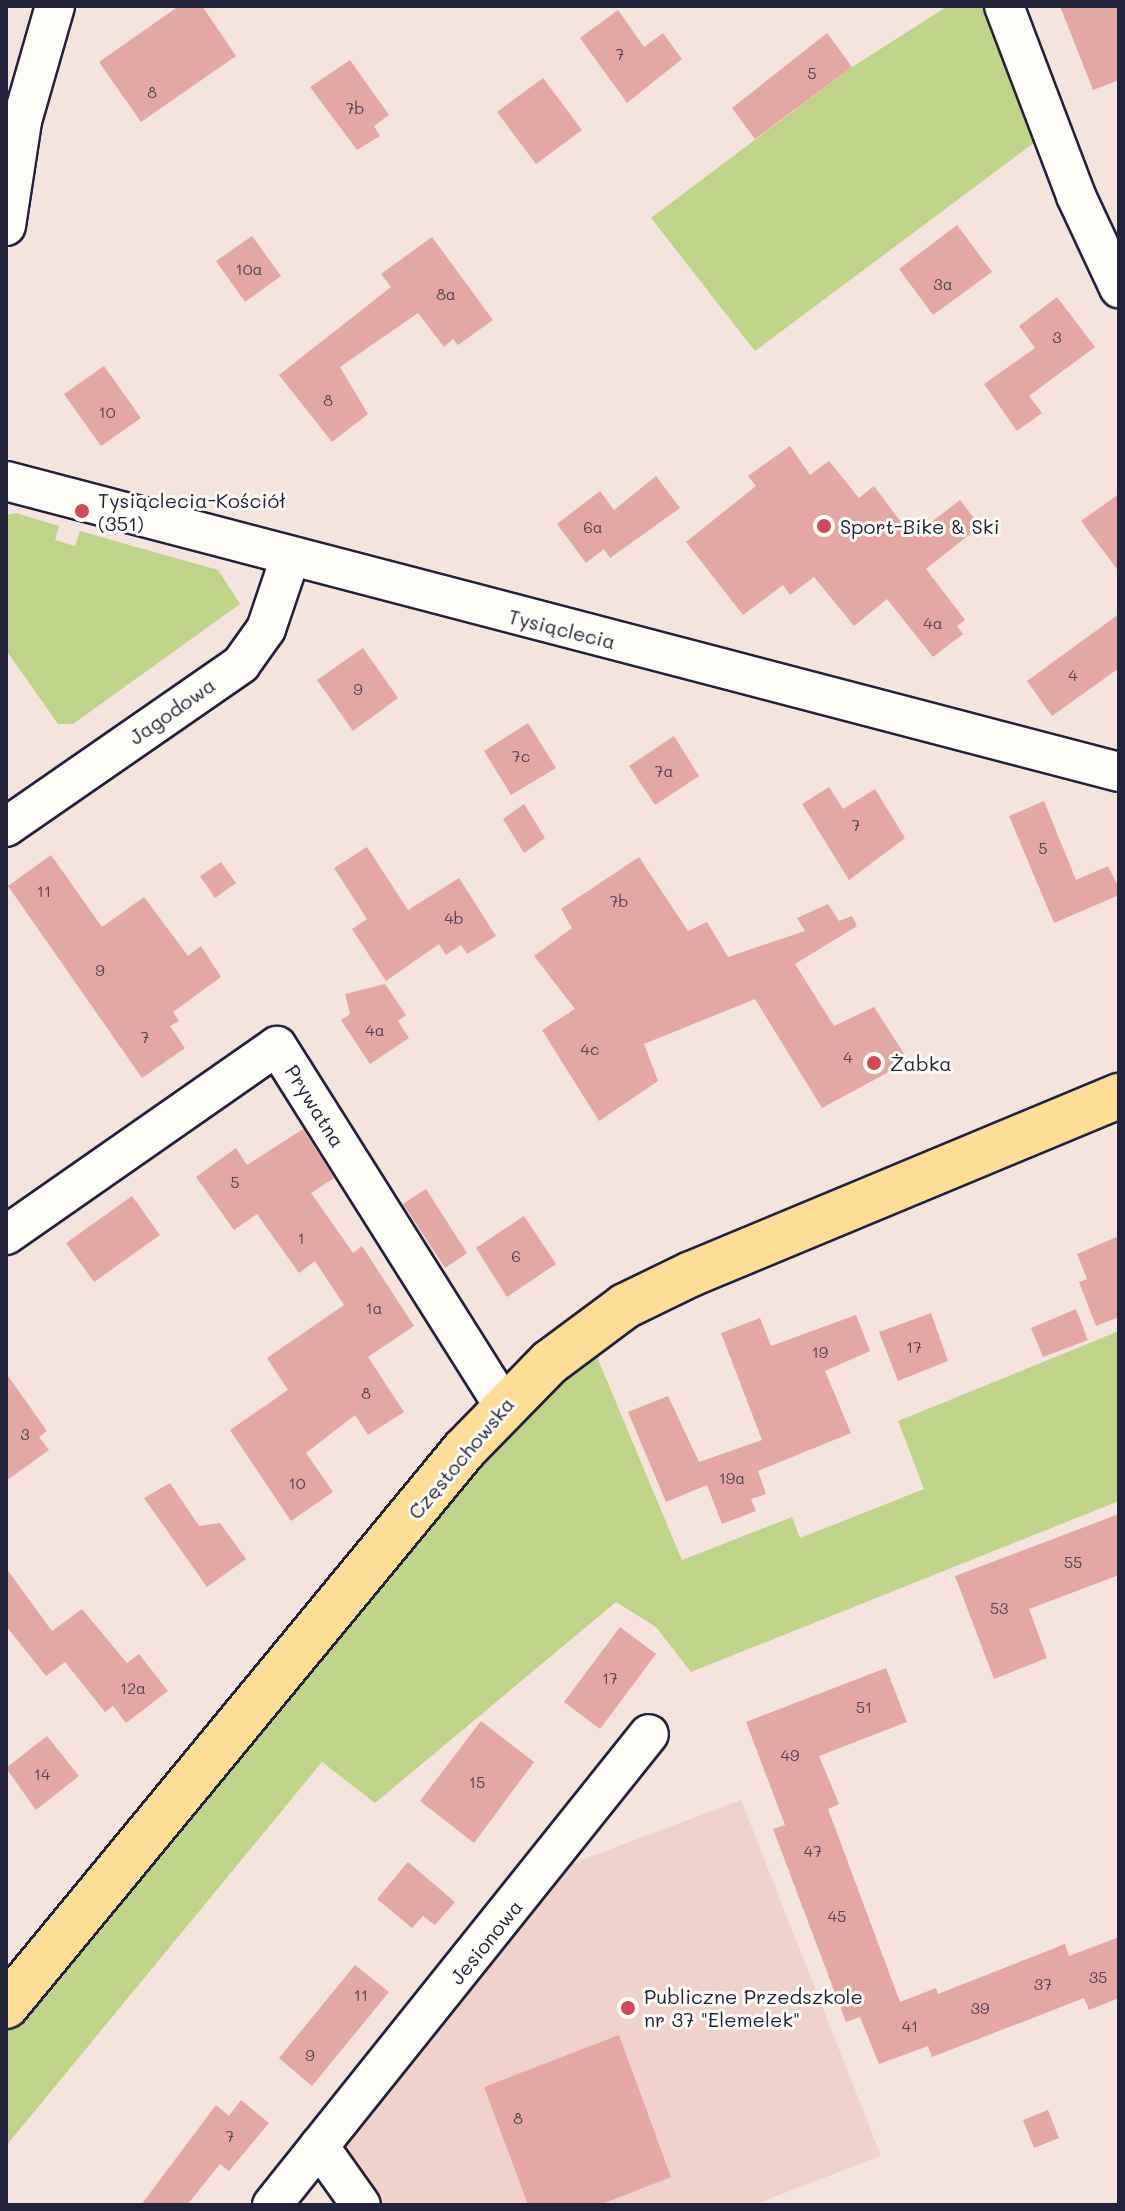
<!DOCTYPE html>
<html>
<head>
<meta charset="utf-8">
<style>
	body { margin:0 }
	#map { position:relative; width:1125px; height:2211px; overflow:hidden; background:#f5e3de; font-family:Mali,sans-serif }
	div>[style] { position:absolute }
	.built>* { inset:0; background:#f0d1cc }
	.green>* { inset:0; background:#c0d489 }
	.building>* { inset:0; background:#e3a8a3 }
	.roads { filter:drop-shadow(2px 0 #22223b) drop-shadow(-2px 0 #22223b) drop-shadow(0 2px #22223b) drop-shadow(0 -2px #22223b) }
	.minor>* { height:38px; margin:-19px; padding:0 19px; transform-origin:19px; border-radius:19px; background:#fdfcf7 }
	.major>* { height:44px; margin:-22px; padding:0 22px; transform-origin:22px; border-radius:22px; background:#fedd96 }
	.dots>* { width:22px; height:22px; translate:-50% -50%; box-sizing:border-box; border:4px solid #fdfcf7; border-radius:50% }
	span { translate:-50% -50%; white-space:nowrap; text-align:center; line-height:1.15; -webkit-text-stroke:6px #fdfcf7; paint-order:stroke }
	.number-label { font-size:16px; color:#524455 }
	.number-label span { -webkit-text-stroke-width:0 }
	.poi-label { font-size:20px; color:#22223b }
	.left { translate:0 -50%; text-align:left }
	.street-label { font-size:20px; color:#22223b }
	.frame { position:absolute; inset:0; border:8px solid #22223b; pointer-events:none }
</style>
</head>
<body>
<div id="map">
	<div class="built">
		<i style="clip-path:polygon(741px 1800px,881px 2156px,753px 2205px,361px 2205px,319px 2146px,542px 1875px)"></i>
	</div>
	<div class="green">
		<i style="clip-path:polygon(948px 6px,1004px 6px,1051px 130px,755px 351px,651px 218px,852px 67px)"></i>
		<i style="clip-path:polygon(16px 513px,59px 526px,55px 540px,75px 546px,80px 531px,218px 570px,240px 604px,73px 724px,58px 724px,6px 650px,6px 515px)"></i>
		<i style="clip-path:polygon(1119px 1331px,1119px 1501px,691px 1672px,656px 1627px,616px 1602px,375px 1803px,322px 1762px,6px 2146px,6px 2006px,587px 1333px,682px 1560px,792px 1517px,800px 1538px,924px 1489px,898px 1421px)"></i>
	</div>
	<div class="building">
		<i style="clip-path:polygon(179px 6px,202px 6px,236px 56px,141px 122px,99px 62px)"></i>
		<i style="clip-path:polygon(1060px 6px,1119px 6px,1119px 80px,1093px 90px)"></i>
		<i style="clip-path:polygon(618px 10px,644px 47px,663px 33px,682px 59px,627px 103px,580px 38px)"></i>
		<i style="clip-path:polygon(827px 33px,852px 67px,755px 139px,732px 108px)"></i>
		<i style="clip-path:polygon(350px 60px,389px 115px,374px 126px,380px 136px,357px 150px,310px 87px)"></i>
		<i style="clip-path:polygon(543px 78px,582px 130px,536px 164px,497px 112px)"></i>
		<i style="clip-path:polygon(957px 225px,992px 272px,933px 315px,899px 269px)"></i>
		<i style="clip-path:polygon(252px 236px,281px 276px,245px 302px,216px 261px)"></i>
		<i style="clip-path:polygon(432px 237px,493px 320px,458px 345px,453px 339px,444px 347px,418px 313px,340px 367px,368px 414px,332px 442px,279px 375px,391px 287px,381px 274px)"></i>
		<i style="clip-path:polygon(1057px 297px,1095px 347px,1029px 396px,1042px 413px,1017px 431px,984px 384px,1035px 348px,1019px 326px)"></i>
		<i style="clip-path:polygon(104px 366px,141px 418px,101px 446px,64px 394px)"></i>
		<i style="clip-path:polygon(790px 446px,810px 475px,829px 461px,859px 498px,874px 486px,912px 537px,960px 500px,980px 526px,926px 569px,965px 620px,957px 626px,963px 634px,933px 657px,887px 599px,854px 626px,814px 577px,790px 595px,783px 585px,743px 615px,686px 542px,756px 486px,748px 476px)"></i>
		<i style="clip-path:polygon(656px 476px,680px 508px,610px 558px,604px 549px,586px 563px,557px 524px,600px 491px,614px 510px)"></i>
		<i style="clip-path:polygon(1119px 494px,1119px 572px,1081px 521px)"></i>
		<i style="clip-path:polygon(1119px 614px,1119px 668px,1052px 716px,1027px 681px)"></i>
		<i style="clip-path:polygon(363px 648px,398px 698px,353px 731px,317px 680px)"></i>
		<i style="clip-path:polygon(528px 723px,556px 768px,511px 795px,484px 751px)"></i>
		<i style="clip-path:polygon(674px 736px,699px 776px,655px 805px,629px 766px)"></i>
		<i style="clip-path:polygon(829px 787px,843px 809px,875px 789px,905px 838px,849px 880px,802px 804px)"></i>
		<i style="clip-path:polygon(1044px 801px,1076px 880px,1108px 866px,1119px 888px,1119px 895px,1054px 923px,1009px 816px)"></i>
		<i style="clip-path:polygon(524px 804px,545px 838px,524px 853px,503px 819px)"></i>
		<i style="clip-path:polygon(367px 847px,408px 910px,459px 878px,496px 936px,467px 954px,461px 945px,446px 955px,439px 944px,386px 981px,352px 929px,367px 919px,334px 868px)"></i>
		<i style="clip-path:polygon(51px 855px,102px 927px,144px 897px,188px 956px,201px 946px,221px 977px,173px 1012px,179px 1021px,170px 1026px,185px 1048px,142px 1078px,8px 886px)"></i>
		<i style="clip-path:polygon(639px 857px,688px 931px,707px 922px,728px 957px,805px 931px,797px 918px,828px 904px,839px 921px,852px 916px,857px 926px,795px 964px,834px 1026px,874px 1007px,905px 1055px,894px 1062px,898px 1067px,822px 1108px,755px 999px,644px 1044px,658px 1081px,599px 1121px,542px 1030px,575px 1009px,534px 956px,572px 928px,561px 909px)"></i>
		<i style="clip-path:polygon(221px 862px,236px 883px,215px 898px,200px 876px)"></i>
		<i style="clip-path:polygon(385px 984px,406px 1015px,398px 1021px,409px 1038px,370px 1064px,341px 1020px,350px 1014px,345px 994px)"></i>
		<i style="clip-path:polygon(303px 1129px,334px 1178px,311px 1193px,353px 1253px,362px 1246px,414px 1326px,368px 1357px,404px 1412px,368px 1435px,355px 1415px,306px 1453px,333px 1492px,291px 1521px,230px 1430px,288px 1390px,267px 1358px,344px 1305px,315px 1261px,299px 1273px,257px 1214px,234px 1230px,196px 1177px,236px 1148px,247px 1165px)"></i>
		<i style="clip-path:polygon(426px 1189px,467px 1253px,445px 1268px,403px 1204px)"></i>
		<i style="clip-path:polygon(132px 1196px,160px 1235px,94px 1282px,66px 1243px)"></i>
		<i style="clip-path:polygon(524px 1216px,556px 1264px,507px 1297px,476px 1248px)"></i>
		<i style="clip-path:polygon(1119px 1236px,1119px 1317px,1096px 1326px,1079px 1282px,1087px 1279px,1077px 1254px)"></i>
		<i style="clip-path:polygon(1076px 1309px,1088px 1340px,1043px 1357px,1031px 1328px)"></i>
		<i style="clip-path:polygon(931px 1313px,948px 1361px,898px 1381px,879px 1332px)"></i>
		<i style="clip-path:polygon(856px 1315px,870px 1351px,825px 1371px,851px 1433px,758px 1471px,766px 1494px,751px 1499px,756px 1511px,722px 1524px,707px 1485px,666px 1502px,628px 1412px,668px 1396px,699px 1462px,762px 1440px,721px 1333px,760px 1318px,771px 1346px)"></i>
		<i style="clip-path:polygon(6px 1373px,47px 1431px,39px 1437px,49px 1450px,6px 1481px)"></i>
		<i style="clip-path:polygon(170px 1483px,199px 1526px,220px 1523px,246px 1559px,207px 1587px,144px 1498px)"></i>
		<i style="clip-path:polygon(1119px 1514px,1119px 1575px,1029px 1609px,1047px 1658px,994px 1679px,955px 1576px)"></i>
		<i style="clip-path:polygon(6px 1568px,52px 1631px,82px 1609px,127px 1663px,139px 1654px,168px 1691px,126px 1723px,113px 1706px,105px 1712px,65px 1662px,46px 1676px,6px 1626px)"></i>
		<i style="clip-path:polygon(620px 1627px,656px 1654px,600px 1729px,564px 1702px)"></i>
		<i style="clip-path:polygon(886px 1668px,907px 1722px,819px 1756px,839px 1804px,828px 1809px,900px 2002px,936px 1988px,938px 1994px,1065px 1944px,1069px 1956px,1119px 1937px,1119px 1998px,1089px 2010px,1084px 1998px,932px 2057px,928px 2046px,879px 2064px,860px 2017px,846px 2022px,773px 1829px,785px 1825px,746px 1722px)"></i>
		<i style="clip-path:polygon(481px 1721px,534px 1762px,474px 1843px,420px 1801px)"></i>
		<i style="clip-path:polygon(47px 1736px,79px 1776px,36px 1810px,6px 1768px)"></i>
		<i style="clip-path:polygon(408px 1862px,455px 1902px,435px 1925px,423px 1916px,412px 1928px,377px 1899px)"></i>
		<i style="clip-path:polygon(355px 1965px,389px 1992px,312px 2086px,279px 2058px)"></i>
		<i style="clip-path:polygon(619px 2035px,671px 2177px,599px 2205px,528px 2205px,484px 2087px)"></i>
		<i style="clip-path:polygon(241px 2100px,269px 2123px,229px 2171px,220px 2164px,187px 2205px,141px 2205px,216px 2105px,229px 2116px)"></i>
		<i style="clip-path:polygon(1048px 2110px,1059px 2138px,1034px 2148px,1023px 2120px)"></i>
	</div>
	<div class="roads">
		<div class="minor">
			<i style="left:1004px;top:6px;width:203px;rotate:69.2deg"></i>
			<i style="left:1076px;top:196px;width:102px;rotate:64.9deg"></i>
			<i style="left:6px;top:226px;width:106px;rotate:-81.3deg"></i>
			<i style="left:22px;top:121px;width:120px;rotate:-74deg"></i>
			<i style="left:6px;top:481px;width:1150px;rotate:14.65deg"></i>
			<i style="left:6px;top:827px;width:286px;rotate:-34.7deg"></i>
			<i style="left:241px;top:664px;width:43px;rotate:-54.5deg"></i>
			<i style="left:266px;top:629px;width:75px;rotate:-71.3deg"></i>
			<i style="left:6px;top:1235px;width:330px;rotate:-34.9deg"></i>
			<i style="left:277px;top:1046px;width:424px;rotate:57.8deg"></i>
			<i style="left:319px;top:2146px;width:72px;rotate:54.6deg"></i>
			<i style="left:272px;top:2205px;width:603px;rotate:-51.33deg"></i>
		</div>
		<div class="major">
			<i style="left:6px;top:2006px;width:720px;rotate:-50.52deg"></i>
			<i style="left:464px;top:1450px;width:123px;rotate:-45.7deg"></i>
			<i style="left:550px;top:1362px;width:94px;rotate:-36.7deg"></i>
			<i style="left:625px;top:1306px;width:73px;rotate:-25.9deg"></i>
			<i style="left:691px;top:1274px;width:464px;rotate:-22.6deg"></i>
		</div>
	</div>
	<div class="dots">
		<i style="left:82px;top:511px;background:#d1495b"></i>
		<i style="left:824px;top:526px;background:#d1495b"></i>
		<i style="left:874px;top:1063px;background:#d1495b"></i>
		<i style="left:628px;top:2008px;background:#d1495b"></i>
	</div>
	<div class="number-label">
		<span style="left:620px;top:54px">7</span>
		<span style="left:812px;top:73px">5</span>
		<span style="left:152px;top:92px">8</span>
		<span style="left:355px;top:108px">7b</span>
		<span style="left:249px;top:269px">10a</span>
		<span style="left:943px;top:284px">3a</span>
		<span style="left:446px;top:294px">8a</span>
		<span style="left:1057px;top:337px">3</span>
		<span style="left:328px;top:400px">8</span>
		<span style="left:107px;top:412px">10</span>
		<span style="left:593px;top:527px">6a</span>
		<span style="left:933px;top:623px">4a</span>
		<span style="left:1073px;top:675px">4</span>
		<span style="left:358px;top:689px">9</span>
		<span style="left:521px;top:756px">7c</span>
		<span style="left:664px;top:771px">7a</span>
		<span style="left:856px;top:825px">7</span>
		<span style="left:1043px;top:848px">5</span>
		<span style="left:44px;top:891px">11</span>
		<span style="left:619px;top:901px">7b</span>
		<span style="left:454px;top:918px">4b</span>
		<span style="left:100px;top:970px">9</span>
		<span style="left:375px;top:1030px">4a</span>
		<span style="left:145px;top:1037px">7</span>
		<span style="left:590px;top:1049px">4c</span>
		<span style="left:848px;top:1057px">4</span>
		<span style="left:235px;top:1182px">5</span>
		<span style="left:301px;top:1238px">1</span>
		<span style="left:516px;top:1256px">6</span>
		<span style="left:374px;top:1308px">1a</span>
		<span style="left:914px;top:1347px">17</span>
		<span style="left:820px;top:1352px">19</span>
		<span style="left:366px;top:1393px">8</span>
		<span style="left:25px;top:1434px">3</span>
		<span style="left:732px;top:1478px">19a</span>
		<span style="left:297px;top:1483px">10</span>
		<span style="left:1073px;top:1562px">55</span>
		<span style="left:999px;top:1608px">53</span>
		<span style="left:610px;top:1678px">17</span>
		<span style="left:133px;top:1688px">12a</span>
		<span style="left:864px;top:1707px">51</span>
		<span style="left:790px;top:1755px">49</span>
		<span style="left:42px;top:1774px">14</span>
		<span style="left:477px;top:1782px">15</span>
		<span style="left:813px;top:1851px">47</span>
		<span style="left:837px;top:1916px">45</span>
		<span style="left:1098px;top:1977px">35</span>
		<span style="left:1043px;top:1984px">37</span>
		<span style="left:361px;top:1995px">11</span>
		<span style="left:980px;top:2008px">39</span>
		<span style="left:910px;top:2026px">41</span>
		<span style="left:310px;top:2055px">9</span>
		<span style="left:518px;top:2118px">8</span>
		<span style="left:230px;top:2136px">7</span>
	</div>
	<div class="poi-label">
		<span class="left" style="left:98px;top:512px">Tysiąclecia-Kościół<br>(351)</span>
		<span class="left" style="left:840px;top:526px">Sport-Bike &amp; Ski</span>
		<span class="left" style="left:890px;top:1063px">Żabka</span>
		<span class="left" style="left:644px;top:2008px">Publiczne Przedszkole<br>nr 37 "Elemelek"</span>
	</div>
	<div class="street-label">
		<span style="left:562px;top:629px;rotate:14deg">Tysiąclecia</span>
		<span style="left:172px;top:711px;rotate:-35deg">Jagodowa</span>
		<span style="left:315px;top:1106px;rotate:58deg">Prywatna</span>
		<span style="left:461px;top:1458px;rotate:-50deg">Częstochowska</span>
		<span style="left:486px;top:1942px;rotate:-51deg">Jesionowa</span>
	</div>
	<div class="frame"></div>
</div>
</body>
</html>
